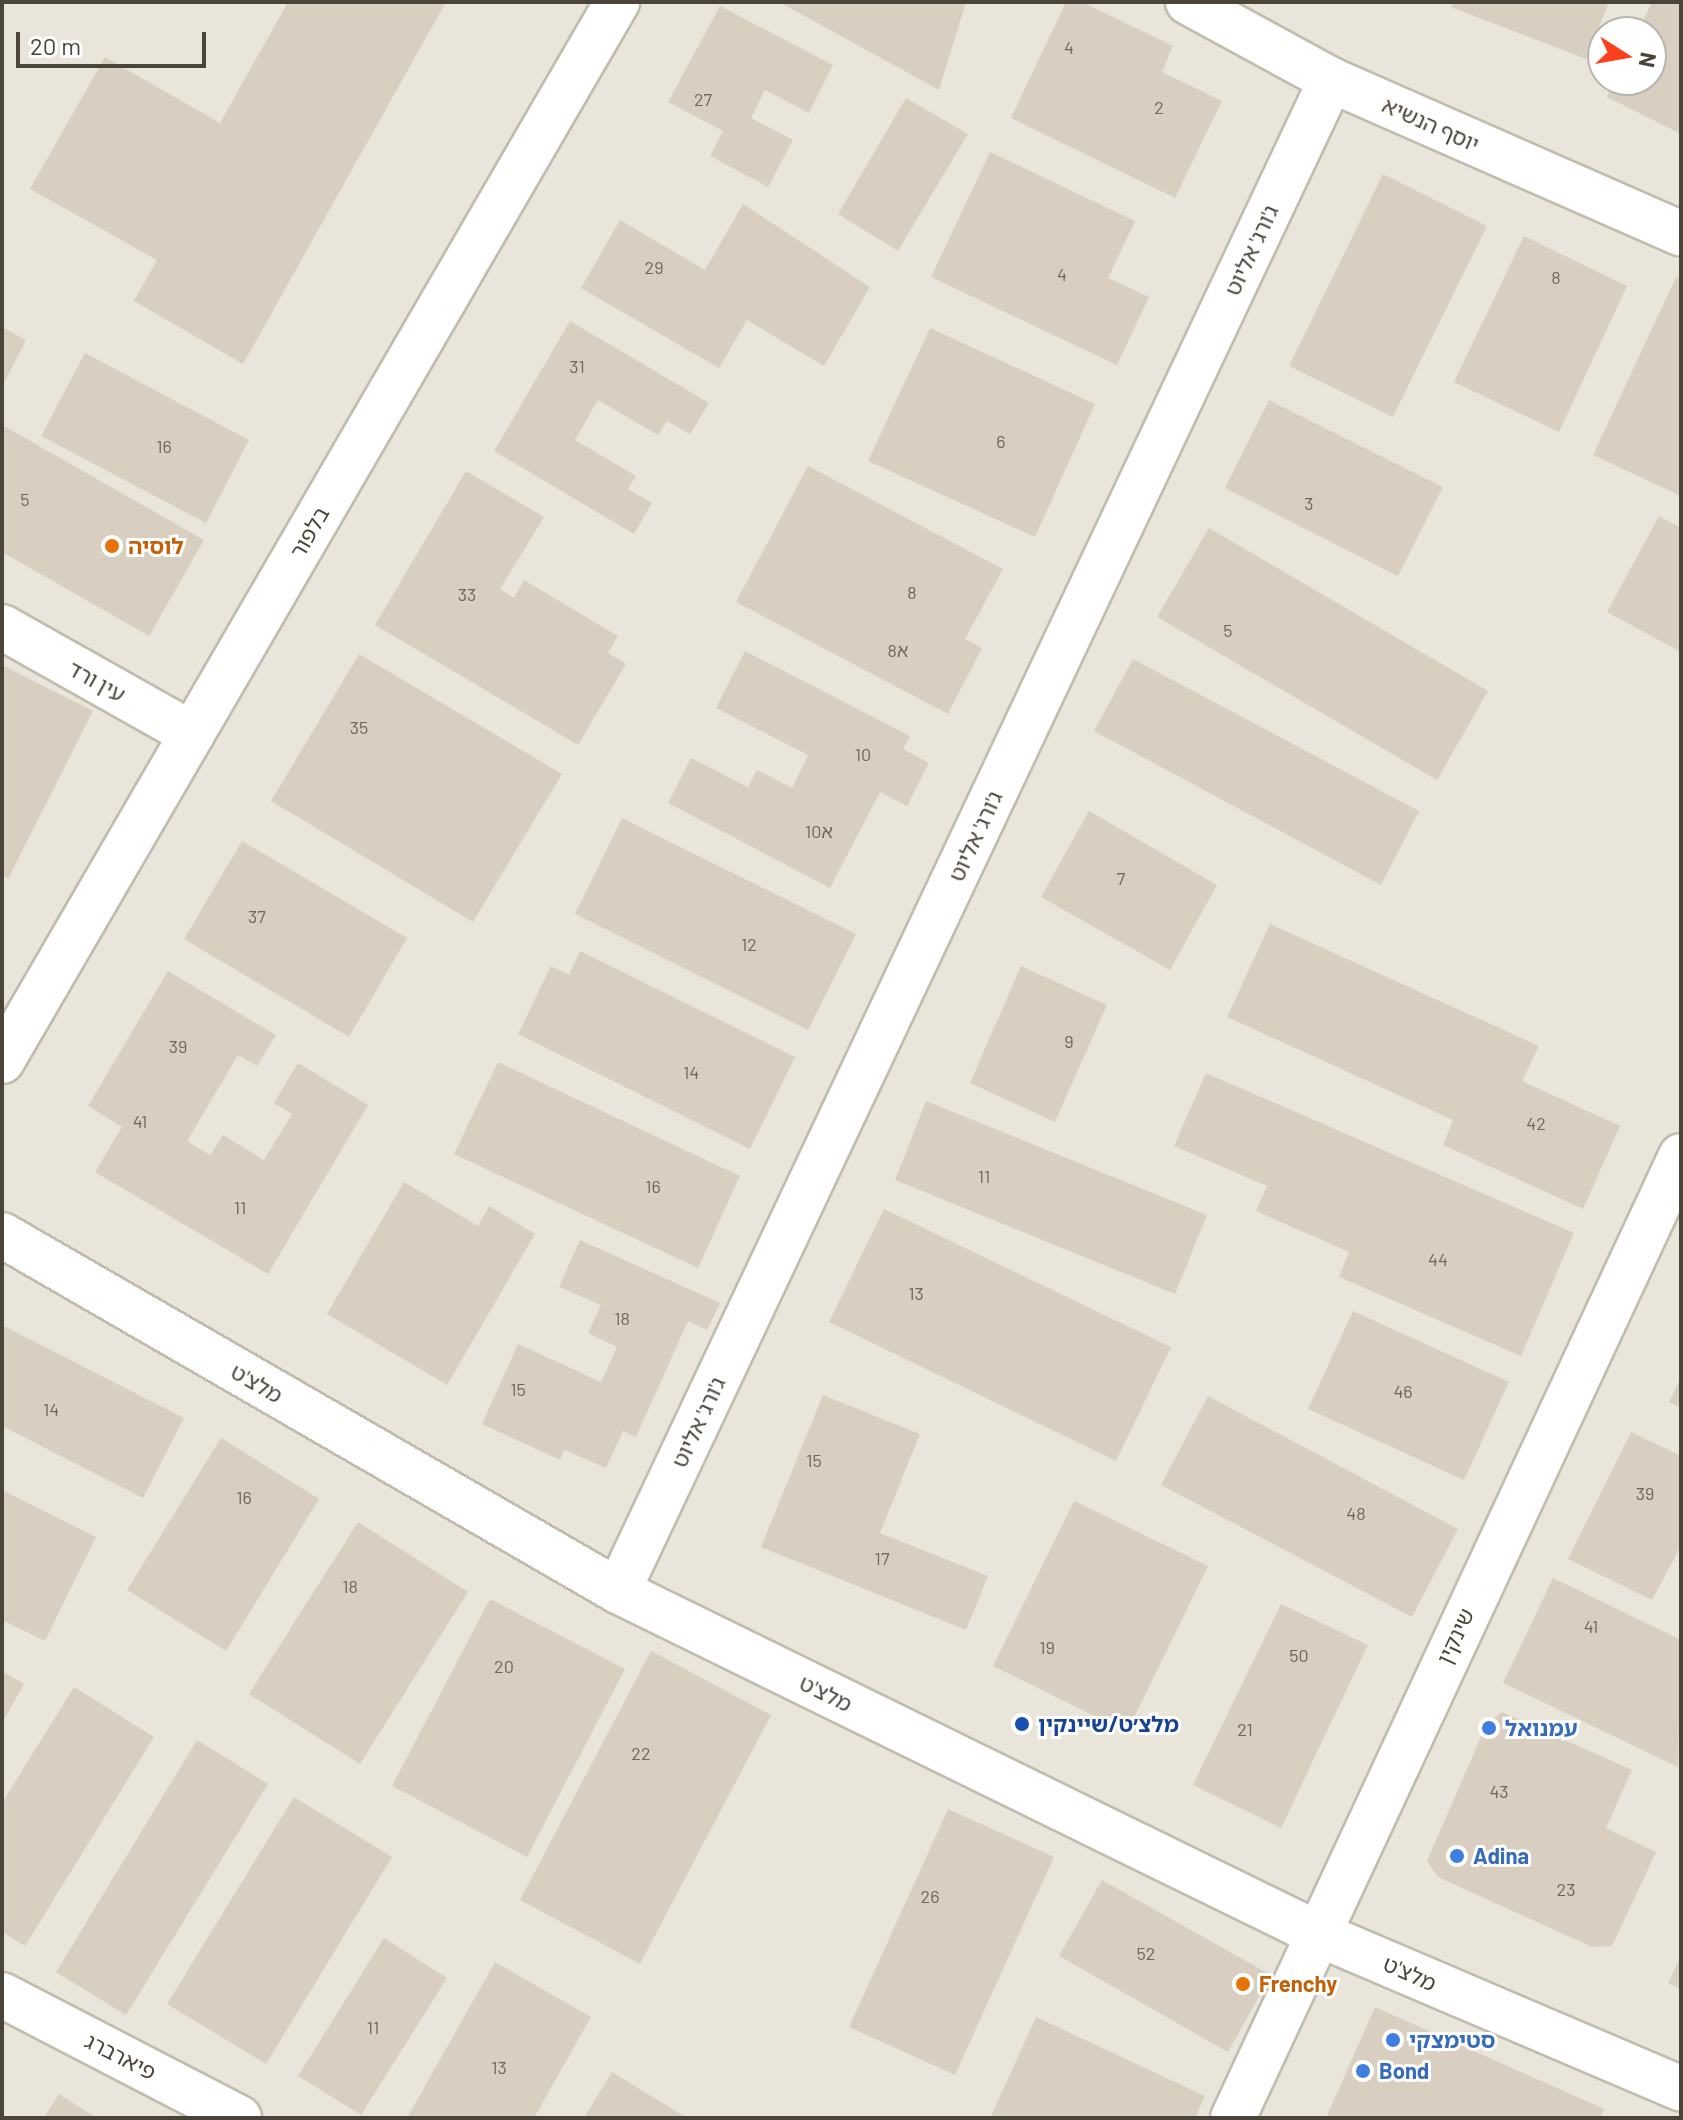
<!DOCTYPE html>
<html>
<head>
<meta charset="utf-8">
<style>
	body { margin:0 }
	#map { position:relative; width:1683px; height:2120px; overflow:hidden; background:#f6f3ec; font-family:Barlow,"Noto Sans Hebrew",sans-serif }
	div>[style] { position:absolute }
	.residential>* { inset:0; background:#eae5da }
	.building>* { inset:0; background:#d8cfc1 }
	.roads { filter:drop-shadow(2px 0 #c2bbae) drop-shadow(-2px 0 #c2bbae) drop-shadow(0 2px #c2bbae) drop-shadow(0 -2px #c2bbae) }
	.street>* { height:44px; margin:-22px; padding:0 22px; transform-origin:22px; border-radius:22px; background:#fff }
	.dots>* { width:22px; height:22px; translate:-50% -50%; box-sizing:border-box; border:4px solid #fff; border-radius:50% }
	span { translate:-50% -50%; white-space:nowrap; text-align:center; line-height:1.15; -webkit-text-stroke:6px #fff; paint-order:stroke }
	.number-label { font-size:18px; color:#6e675b }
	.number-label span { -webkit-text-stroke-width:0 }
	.street-label { font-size:22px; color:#4b4439 }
	.food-label { font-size:22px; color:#c56008; font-weight:700 }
	.left { translate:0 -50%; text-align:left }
	.transit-label { font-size:22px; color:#164399; font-weight:700 }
	.shop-label { font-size:22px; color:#366cbe; font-weight:700 }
	.frame { position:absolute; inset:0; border:4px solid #4b4439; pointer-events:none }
	.north { position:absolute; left:1587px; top:16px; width:80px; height:80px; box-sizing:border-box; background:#fff; border:2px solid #b7b4b0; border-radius:50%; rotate:101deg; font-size:22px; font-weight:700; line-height:32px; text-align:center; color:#4b4439 }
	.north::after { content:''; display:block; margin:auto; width:28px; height:36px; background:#fc3f1d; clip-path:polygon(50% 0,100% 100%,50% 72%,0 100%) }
	.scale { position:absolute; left:16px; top:32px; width:190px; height:36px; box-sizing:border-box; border:4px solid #4b4439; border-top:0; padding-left:10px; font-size:24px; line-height:28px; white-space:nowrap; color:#4b4439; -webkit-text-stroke:6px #fff; paint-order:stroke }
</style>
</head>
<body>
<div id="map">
	<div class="residential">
		<i style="clip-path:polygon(evenodd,2px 2px,1681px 2px,1681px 2118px,2px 2118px,2px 2px,1603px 32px,1651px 32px,1651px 80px,1603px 80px,1603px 32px)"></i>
	</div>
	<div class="building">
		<i style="clip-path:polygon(288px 2px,446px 2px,243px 364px,134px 301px,157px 260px,30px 189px,105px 57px,220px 123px)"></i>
		<i style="clip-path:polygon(779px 2px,966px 2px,939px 90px)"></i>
		<i style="clip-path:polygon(1066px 2px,1082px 2px,1173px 46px,1162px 72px,1222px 101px,1175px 198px,1011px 118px)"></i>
		<i style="clip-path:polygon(1453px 2px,1609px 2px,1586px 59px,1451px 7px)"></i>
		<i style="clip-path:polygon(1652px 2px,1681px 2px,1681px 134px,1607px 97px,1615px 80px,1651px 80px,1651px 32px,1638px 32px)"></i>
		<i style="clip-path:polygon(720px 6px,833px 65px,809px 113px,765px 90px,751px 118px,793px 140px,768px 187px,710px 156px,723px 131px,668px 102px)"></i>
		<i style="clip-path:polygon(906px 98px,968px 134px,898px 251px,838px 214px)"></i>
		<i style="clip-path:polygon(990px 152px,1135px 221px,1108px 278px,1149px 297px,1117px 365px,931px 277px)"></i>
		<i style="clip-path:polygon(1383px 174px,1487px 226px,1393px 417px,1289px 366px)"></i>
		<i style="clip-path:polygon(743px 204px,870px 287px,824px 366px,747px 320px,719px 368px,581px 288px,620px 220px,705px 270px)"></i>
		<i style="clip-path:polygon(1524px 236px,1627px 286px,1559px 432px,1454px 382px)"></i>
		<i style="clip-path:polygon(1676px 277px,1681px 279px,1681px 496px,1593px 455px)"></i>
		<i style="clip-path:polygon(570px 321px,709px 403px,690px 434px,667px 421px,658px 435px,598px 400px,575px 440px,636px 476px,628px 489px,652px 503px,634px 534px,494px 451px)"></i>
		<i style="clip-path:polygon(2px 327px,26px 340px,2px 387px)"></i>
		<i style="clip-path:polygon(930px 328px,1095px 404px,1035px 537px,868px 461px)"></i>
		<i style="clip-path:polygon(85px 353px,249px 440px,206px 523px,41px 436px)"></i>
		<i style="clip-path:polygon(1269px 400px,1443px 487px,1398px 576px,1225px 488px)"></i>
		<i style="clip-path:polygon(4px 426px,204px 540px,149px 636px,2px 552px)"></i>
		<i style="clip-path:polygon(808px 466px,1003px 569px,965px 639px,982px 648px,948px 714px,736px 602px)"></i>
		<i style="clip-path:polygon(466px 471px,544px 517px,500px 589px,514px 598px,524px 580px,618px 636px,608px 653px,626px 664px,578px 745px,375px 625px)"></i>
		<i style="clip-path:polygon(1659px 516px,1681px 528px,1681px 652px,1607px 612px)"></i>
		<i style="clip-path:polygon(1209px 528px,1488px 691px,1437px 780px,1157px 617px)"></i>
		<i style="clip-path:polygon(745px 651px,910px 736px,903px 749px,929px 763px,907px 806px,880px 792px,830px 888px,668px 803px,691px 758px,748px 787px,757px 770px,792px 788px,808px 755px,716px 708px)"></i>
		<i style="clip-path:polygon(359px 654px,562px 774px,473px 922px,271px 801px)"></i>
		<i style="clip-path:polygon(1133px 659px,1419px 811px,1381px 885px,1094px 731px)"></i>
		<i style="clip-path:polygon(2px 665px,93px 711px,8px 879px,2px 875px)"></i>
		<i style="clip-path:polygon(1089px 811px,1217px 885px,1170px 970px,1041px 897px)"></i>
		<i style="clip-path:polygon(622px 818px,856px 934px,808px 1030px,575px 914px)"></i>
		<i style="clip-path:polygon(242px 841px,407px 938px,349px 1037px,184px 939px)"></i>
		<i style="clip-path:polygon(1270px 924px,1539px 1046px,1522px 1081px,1620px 1126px,1583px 1209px,1443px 1145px,1453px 1120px,1227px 1017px)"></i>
		<i style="clip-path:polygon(580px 951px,795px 1057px,750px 1149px,518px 1034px,551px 966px,569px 975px)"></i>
		<i style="clip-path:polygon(1021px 966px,1107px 1005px,1055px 1122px,970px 1083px)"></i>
		<i style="clip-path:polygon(168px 971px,276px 1035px,257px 1066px,238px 1055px,187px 1141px,210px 1155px,223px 1135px,264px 1160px,292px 1114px,274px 1103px,298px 1063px,368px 1105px,268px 1274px,95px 1172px,122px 1127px,88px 1106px)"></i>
		<i style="clip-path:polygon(498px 1062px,740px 1176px,698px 1268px,454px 1154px)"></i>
		<i style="clip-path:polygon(1206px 1073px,1574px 1233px,1521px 1356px,1339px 1277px,1349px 1252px,1256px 1211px,1267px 1186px,1174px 1146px)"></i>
		<i style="clip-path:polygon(926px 1101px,1207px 1215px,1175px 1294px,895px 1180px)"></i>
		<i style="clip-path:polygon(404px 1182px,478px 1226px,489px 1206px,535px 1234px,447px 1385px,327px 1314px)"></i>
		<i style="clip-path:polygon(884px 1209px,1171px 1347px,1116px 1461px,829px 1322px)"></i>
		<i style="clip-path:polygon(580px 1240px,720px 1303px,707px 1330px,688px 1321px,636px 1437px,623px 1431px,606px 1468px,564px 1450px,560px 1460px,482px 1424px,518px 1344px,601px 1382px,617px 1347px,588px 1333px,601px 1305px,559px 1287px)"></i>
		<i style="clip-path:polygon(1353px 1311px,1509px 1382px,1464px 1480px,1308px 1409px)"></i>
		<i style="clip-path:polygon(2px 1325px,184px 1418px,143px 1498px,2px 1426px)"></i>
		<i style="clip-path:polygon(1681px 1378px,1681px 1408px,1669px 1402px)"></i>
		<i style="clip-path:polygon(823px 1395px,920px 1434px,880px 1533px,988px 1576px,966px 1630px,761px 1547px)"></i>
		<i style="clip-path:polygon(1208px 1396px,1458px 1529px,1412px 1617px,1161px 1485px)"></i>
		<i style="clip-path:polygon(1631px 1432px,1681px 1456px,1681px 1546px,1652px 1600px,1568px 1559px)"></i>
		<i style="clip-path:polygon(221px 1438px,319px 1499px,226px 1651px,127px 1590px)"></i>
		<i style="clip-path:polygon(2px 1490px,96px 1537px,45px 1641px,2px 1620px)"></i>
		<i style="clip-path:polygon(1074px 1501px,1208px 1566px,1127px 1732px,993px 1666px)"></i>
		<i style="clip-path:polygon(358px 1522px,468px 1592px,360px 1764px,249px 1694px)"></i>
		<i style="clip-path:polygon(1553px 1578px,1681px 1640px,1678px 1767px,1503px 1683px)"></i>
		<i style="clip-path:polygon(490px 1599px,625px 1669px,527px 1857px,392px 1786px)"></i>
		<i style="clip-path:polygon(1281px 1604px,1368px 1645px,1281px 1828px,1193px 1785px)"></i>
		<i style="clip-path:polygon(651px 1651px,771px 1715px,640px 1964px,520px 1900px)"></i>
		<i style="clip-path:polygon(2px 1671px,24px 1684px,2px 1723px)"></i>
		<i style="clip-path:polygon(74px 1687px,154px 1737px,25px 1946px,2px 1932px,2px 1803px)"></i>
		<i style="clip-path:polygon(1502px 1712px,1632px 1770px,1606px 1828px,1656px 1852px,1612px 1946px,1592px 1947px,1438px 1877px,1427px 1861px,1487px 1723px)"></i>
		<i style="clip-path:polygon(197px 1740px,268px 1784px,126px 2015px,56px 1972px)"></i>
		<i style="clip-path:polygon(294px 1797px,392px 1857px,266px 2064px,167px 2004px)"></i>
		<i style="clip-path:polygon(948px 1809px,1054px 1857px,955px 2075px,849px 2027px)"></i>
		<i style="clip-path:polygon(1102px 1880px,1271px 1975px,1228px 2052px,1059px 1956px)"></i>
		<i style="clip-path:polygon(384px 1938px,447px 1978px,361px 2115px,298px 2076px)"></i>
		<i style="clip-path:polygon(1681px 1956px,1681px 1989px,1668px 1983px)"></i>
		<i style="clip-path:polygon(495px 1962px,591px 2017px,534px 2118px,407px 2118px)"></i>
		<i style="clip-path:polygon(1375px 2007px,1604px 2109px,1600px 2118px,1326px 2118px)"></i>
		<i style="clip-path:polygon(1036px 2017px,1205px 2096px,1195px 2118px,990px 2118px)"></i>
		<i style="clip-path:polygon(612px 2072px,687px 2118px,584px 2118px)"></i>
		<i style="clip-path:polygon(59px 2094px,97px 2118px,44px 2118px)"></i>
	</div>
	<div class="roads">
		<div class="street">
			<i style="left:1188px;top:2px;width:163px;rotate:28.6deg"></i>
			<i style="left:1331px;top:80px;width:382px;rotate:23.7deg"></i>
			<i style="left:2px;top:627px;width:218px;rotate:29.4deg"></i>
			<i style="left:2px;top:1061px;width:1225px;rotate:-59.85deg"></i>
			<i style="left:2px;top:1235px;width:711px;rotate:30.02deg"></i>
			<i style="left:618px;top:1591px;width:777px;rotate:26.1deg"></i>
			<i style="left:1316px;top:1933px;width:397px;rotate:23.1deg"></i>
			<i style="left:618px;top:1591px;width:1671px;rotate:-64.74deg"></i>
			<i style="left:2px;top:1995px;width:267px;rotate:27.4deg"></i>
			<i style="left:1233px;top:2118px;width:1061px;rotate:-65.03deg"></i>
		</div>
	</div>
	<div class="dots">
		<i style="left:112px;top:546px;background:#e8710a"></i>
		<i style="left:1022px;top:1724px;background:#1a4fb4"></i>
		<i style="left:1489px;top:1728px;background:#3f7fe0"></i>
		<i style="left:1457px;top:1856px;background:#3f7fe0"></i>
		<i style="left:1243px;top:1984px;background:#e8710a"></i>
		<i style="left:1393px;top:2040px;background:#3f7fe0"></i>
		<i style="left:1363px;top:2071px;background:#3f7fe0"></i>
	</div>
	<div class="number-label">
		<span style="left:1069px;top:47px">4</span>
		<span style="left:703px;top:99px">27</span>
		<span style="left:1159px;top:107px">2</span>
		<span style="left:654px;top:267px">29</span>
		<span style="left:1062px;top:274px">4</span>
		<span style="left:1556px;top:277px">8</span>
		<span style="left:577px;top:366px">31</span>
		<span style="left:1001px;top:441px">6</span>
		<span style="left:164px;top:446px">16</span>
		<span style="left:25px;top:499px">5</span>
		<span style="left:1309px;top:503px">3</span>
		<span style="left:912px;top:592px">8</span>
		<span style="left:467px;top:594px">33</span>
		<span style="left:1228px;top:630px">5</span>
		<span style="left:898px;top:650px">8א</span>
		<span style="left:359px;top:727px">35</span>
		<span style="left:863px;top:754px">10</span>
		<span style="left:819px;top:831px">10א</span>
		<span style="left:1121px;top:878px">7</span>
		<span style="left:257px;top:916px">37</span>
		<span style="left:749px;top:944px">12</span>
		<span style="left:1069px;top:1041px">9</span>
		<span style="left:178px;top:1046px">39</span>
		<span style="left:691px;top:1072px">14</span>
		<span style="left:140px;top:1121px">41</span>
		<span style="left:1536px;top:1123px">42</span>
		<span style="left:984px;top:1176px">11</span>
		<span style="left:653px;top:1186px">16</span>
		<span style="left:240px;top:1207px">11</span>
		<span style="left:1438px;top:1259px">44</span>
		<span style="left:916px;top:1293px">13</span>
		<span style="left:622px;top:1318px">18</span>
		<span style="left:518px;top:1389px">15</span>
		<span style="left:1403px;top:1391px">46</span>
		<span style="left:51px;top:1409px">14</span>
		<span style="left:814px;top:1460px">15</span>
		<span style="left:1645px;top:1493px">39</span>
		<span style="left:244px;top:1497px">16</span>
		<span style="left:1356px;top:1513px">48</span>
		<span style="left:882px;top:1558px">17</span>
		<span style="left:350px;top:1586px">18</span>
		<span style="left:1591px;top:1626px">41</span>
		<span style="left:1047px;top:1647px">19</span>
		<span style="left:1299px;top:1655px">50</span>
		<span style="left:504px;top:1666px">20</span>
		<span style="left:1245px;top:1729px">21</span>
		<span style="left:641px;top:1753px">22</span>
		<span style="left:1499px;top:1791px">43</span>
		<span style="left:1566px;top:1889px">23</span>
		<span style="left:930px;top:1896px">26</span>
		<span style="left:1146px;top:1953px">52</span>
		<span style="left:373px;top:2027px">11</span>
		<span style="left:499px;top:2067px">13</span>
	</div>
	<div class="street-label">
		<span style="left:1431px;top:124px;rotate:24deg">יוסף הנשיא</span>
		<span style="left:1251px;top:250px;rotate:-65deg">ג'ורג' אליוט</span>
		<span style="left:309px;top:532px;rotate:-60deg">בלפור</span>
		<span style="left:97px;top:681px;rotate:29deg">עין ורד</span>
		<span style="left:975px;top:836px;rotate:-65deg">ג'ורג' אליוט</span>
		<span style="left:257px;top:1383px;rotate:30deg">מלצ'ט</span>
		<span style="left:698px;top:1422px;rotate:-65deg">ג'ורג' אליוט</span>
		<span style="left:1455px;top:1636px;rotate:-65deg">שינקין</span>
		<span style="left:826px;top:1693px;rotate:26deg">מלצ'ט</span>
		<span style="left:1410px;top:1973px;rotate:24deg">מלצ'ט</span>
		<span style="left:121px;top:2056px;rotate:27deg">פיארברג</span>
	</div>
	<div class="food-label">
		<span class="left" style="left:128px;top:546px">לוסיה</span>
		<span class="left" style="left:1259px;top:1984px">Frenchy</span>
	</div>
	<div class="transit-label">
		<span class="left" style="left:1038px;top:1724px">מלצ׳ט/שיינקין</span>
	</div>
	<div class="shop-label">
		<span class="left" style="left:1505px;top:1728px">עמנואל</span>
		<span class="left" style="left:1473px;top:1856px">Adina</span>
		<span class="left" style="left:1409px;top:2040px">סטימצקי</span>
		<span class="left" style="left:1379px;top:2071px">Bond</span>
	</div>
	<div class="frame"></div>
	<div class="north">N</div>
	<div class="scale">20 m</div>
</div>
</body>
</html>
